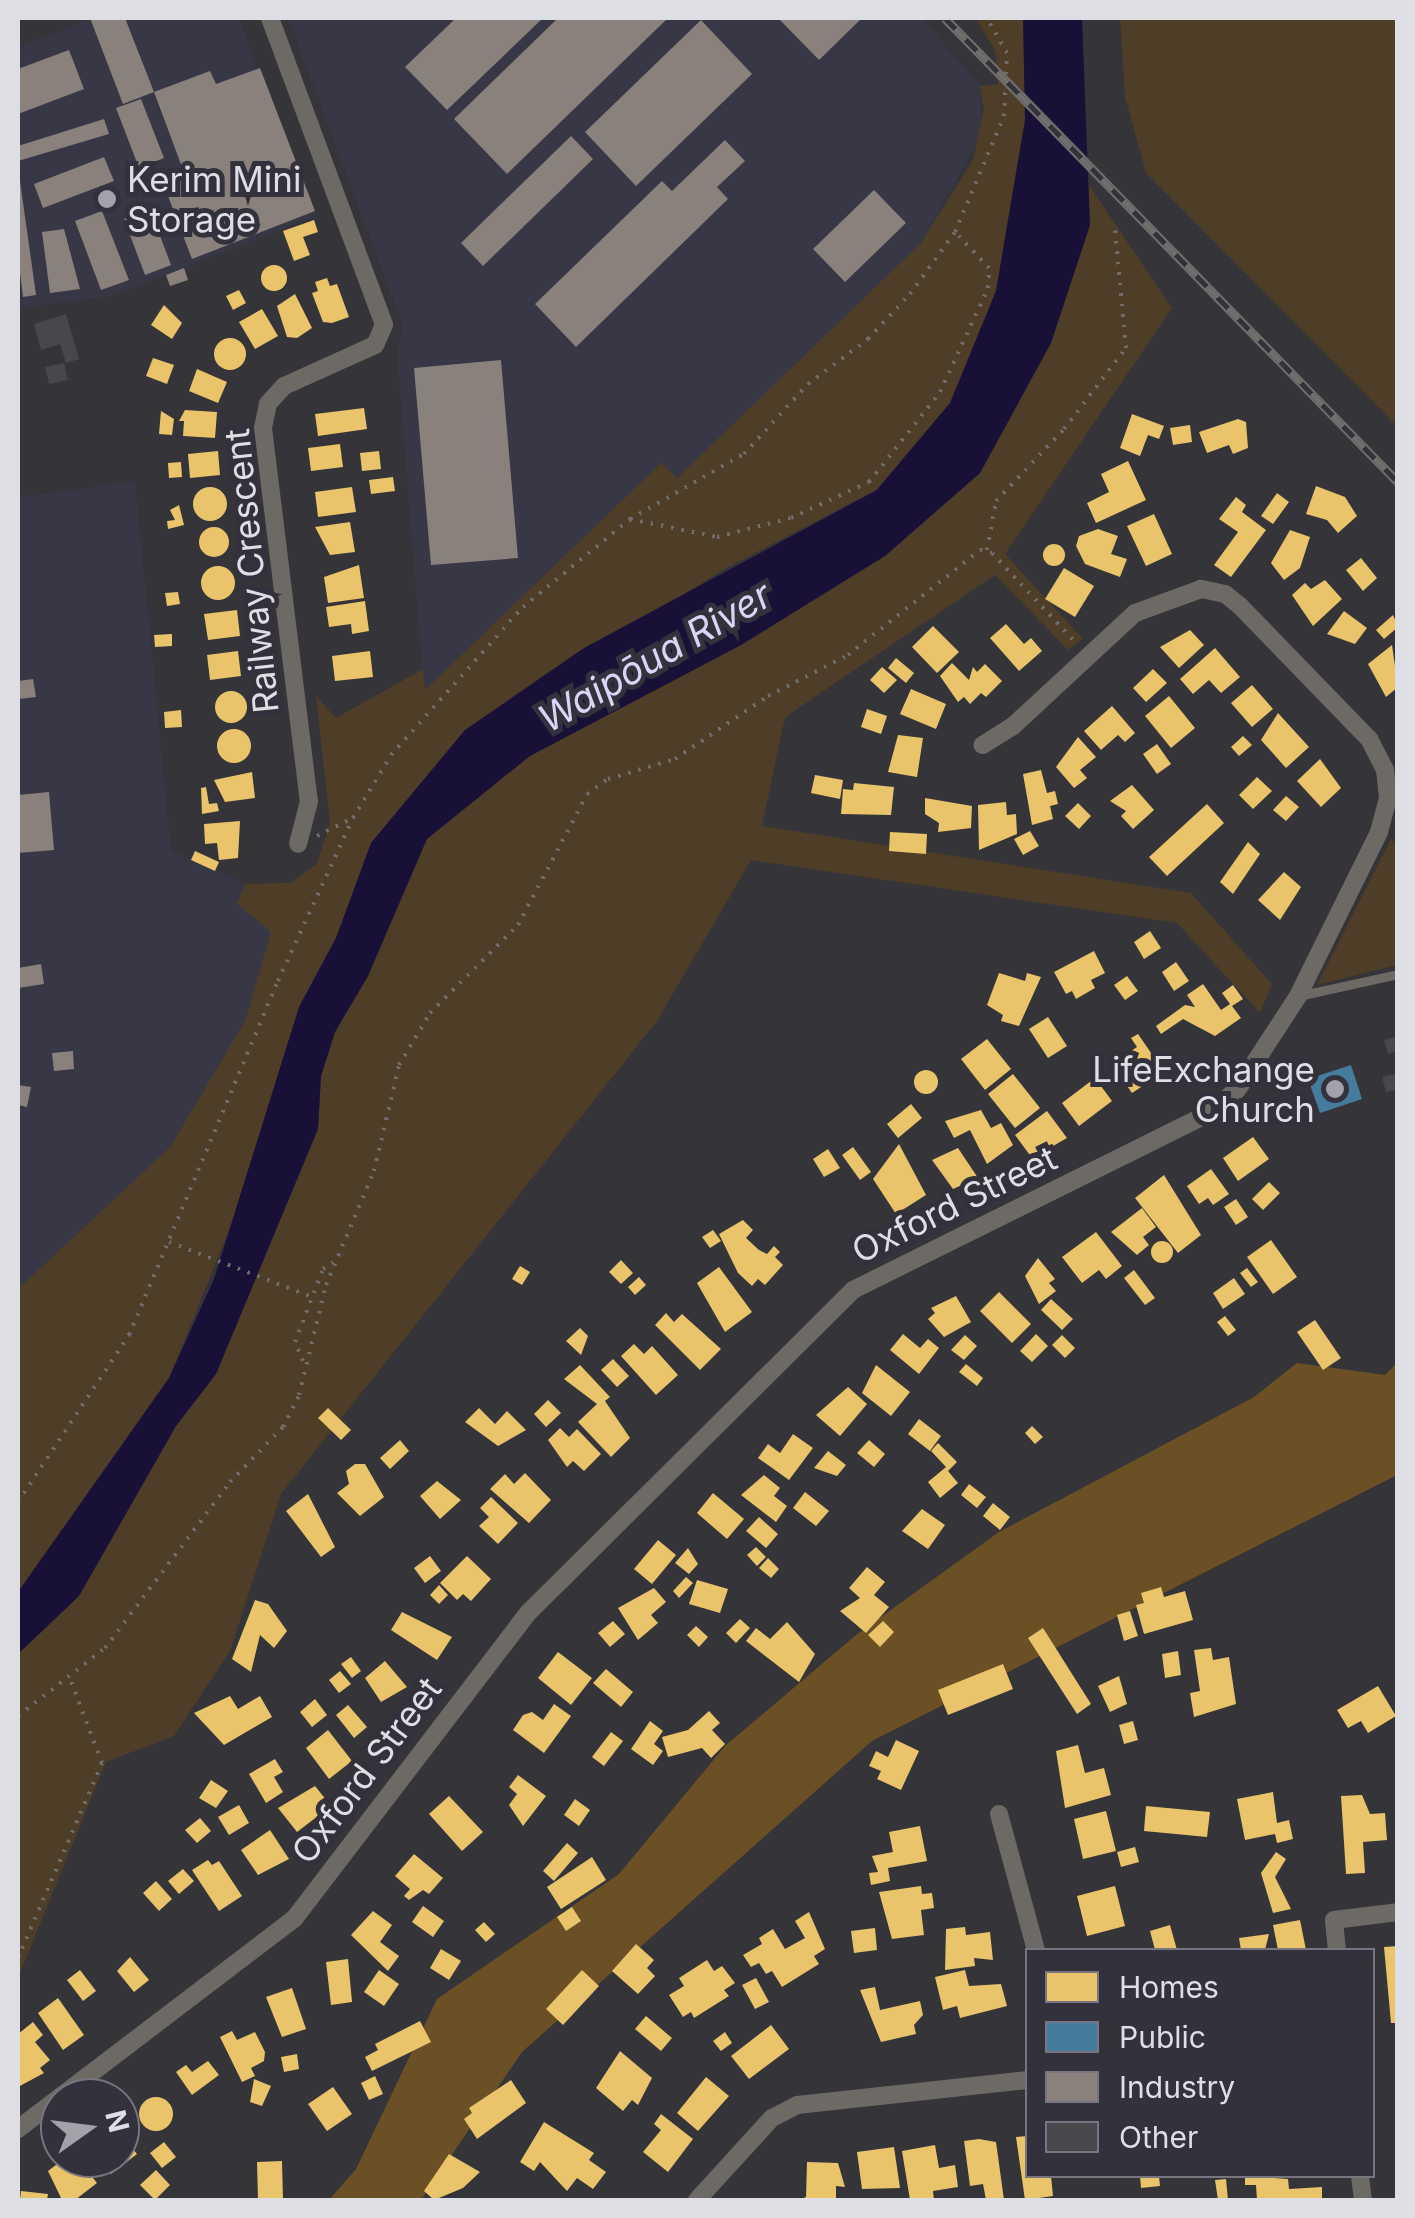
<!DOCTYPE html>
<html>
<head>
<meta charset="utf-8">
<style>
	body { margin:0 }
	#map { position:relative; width:1415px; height:2218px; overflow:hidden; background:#343439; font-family:Inter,sans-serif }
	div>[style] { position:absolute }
	.built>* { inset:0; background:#373745 }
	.green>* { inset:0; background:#4e3e28 }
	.forest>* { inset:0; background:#6c5025 }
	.water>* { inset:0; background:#191037 }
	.pier>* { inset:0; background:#343439 }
	.homes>* { inset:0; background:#e9c46a }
	.round { border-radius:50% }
	.public>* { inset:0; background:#457b9d }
	.industry>* { inset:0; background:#8a817c }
	.building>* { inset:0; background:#48484c }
	.path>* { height:4px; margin-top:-2px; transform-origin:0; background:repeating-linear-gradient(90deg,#706e6c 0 2.5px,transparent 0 10.5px) }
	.lane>* { height:9px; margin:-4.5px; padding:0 4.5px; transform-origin:4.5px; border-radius:4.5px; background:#6d6964 }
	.street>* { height:18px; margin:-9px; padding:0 9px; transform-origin:9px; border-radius:9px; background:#6d6964 }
	.rail>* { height:9px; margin-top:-4.5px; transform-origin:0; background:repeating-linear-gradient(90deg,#32313c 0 15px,#716f6d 0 30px); box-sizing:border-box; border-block:2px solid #716f6d }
	.dots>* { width:28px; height:28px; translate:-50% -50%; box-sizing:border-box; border:5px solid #32313c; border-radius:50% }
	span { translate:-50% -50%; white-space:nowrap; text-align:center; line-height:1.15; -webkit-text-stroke:10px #32313c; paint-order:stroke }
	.poi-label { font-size:35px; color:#dedee5 }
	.left { translate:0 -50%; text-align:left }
	.right { translate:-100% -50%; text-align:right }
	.street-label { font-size:35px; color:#dedee5 }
	.water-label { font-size:38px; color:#d8d6f6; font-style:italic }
	.frame { position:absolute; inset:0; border:20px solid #dedee5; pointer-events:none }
	.legend { position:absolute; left:1025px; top:1948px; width:350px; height:230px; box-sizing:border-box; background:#32313c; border:2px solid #777680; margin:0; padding:12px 18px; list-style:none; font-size:30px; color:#dedee5 }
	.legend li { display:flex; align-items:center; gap:20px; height:50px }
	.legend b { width:50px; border:2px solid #777680 }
	.north { position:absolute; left:40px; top:2078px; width:100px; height:100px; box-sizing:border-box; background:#32313c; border:2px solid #777680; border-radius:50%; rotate:76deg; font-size:28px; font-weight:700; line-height:40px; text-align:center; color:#dedee5 }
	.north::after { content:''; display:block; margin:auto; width:35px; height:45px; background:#a2a2a9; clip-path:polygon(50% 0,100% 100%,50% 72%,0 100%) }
</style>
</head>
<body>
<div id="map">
	<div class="built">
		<i style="clip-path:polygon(93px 18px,239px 18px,316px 216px,112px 296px,21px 308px,18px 47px)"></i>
		<i style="clip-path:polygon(288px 18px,922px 18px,980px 86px,981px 137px,920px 244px,817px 349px,676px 478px,661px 464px,424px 691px,397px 353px,403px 326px)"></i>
		<i style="clip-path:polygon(18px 456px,20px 497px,135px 481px,171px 850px,245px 884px,238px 904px,272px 932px,245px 1021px,170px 1147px,18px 1289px)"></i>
	</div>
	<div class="green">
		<i style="clip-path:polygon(976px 18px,1023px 18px,1025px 120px,996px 291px,950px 403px,876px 490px,726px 568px,465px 730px,371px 843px,336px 938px,299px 1007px,255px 1166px,169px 1378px,18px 1592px,18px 1289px,170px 1147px,245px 1021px,271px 932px,237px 904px,245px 884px,290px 883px,317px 864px,330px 822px,316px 696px,336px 718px,423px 669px,425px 690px,661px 463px,677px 478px,920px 244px,973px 160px,984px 109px,980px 86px,998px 85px,995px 51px)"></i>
		<i style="clip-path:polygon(1120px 18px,1397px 18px,1397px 426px,1146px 173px,1125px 97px)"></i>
		<i style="clip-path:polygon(1088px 184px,1172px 308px,1005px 554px,1083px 639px,1068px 650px,995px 575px,785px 717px,762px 826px,1191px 893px,1272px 984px,1260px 1013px,1177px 923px,751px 860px,657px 1021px,281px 1494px,230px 1651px,174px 1736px,106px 1762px,18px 1978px,18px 1654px,79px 1596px,176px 1426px,216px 1374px,318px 1129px,321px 1076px,335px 1032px,368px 976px,426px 839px,529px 756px,741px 645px,885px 556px,980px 473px,1051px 343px,1090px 225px)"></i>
		<i style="clip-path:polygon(1391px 839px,1397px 845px,1397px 965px,1317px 985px)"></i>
	</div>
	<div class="forest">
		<i style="clip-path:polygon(1297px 1363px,1385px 1375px,1397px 1363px,1397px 1475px,872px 1741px,522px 2052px,421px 2200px,329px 2200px,356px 2169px,437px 1999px,619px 1874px,725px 1746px,856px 1635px,999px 1532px,1254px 1397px)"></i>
	</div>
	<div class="water">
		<i style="clip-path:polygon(1023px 18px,1082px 18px,1090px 225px,1051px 343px,980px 473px,885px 556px,741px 645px,530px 756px,427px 839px,368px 976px,335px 1032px,321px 1076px,318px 1129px,216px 1374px,176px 1426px,79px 1596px,18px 1654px,18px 1592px,169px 1378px,214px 1279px,299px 1007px,336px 938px,371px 843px,465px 730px,584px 648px,877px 490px,950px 403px,996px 291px,1025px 120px)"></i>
	</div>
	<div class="pier">
		<i style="clip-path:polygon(1020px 88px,1093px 163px,1093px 176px,1020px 101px)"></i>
	</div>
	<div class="homes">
		<i style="clip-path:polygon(314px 220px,318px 232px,303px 237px,310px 255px,294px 261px,283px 231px)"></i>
		<i class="round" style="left:261px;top:265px;width:26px;height:26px"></i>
		<i style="clip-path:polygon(327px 278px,330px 286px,337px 284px,349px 317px,332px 323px,323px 322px,312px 293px,318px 291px,315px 282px)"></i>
		<i style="clip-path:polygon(239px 290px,246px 303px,233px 310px,226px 296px)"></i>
		<i style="clip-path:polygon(295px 294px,312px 328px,297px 338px,287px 337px,277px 306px)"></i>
		<i style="clip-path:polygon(164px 305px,182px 323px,172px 339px,151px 325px)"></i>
		<i style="clip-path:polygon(262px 309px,278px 336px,255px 349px,239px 322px)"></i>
		<i class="round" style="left:214px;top:338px;width:32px;height:32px"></i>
		<i style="clip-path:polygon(153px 358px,174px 365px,167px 384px,146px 376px)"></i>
		<i style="clip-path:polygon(197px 369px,227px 382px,218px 403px,189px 391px)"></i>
		<i style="clip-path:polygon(364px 408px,367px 429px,318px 436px,315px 414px)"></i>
		<i style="clip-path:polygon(185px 410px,217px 412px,215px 438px,183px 436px,184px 421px,179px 421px)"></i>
		<i style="clip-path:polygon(161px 411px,174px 419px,172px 435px,159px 434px)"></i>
		<i style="clip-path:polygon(1132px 414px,1164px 426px,1159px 439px,1148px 435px,1140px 456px,1120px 448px)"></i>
		<i style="clip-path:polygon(1238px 419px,1246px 422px,1248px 448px,1233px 454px,1229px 445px,1207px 453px,1199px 432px)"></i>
		<i style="clip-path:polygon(1190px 425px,1192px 442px,1173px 445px,1170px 428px)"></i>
		<i style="clip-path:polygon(340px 444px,343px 467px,311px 471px,308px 448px)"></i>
		<i style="clip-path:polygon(218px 451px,220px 475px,190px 478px,188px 454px)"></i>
		<i style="clip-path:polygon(379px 451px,381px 469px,362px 471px,360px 453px)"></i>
		<i style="clip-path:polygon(1128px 461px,1146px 500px,1096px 523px,1087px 503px,1109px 492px,1101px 474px)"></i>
		<i style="clip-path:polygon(181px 462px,182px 477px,169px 478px,168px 463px)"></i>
		<i style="clip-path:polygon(393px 477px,395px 491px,371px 494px,369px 480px)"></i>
		<i style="clip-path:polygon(1316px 486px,1345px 497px,1357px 516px,1338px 533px,1327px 520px,1306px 514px)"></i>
		<i style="clip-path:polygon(352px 487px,356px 512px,318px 517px,315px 492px)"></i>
		<i class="round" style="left:193px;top:487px;width:34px;height:34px"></i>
		<i style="clip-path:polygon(1277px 493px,1289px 502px,1273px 524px,1261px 516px)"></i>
		<i style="clip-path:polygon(1236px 497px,1246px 505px,1242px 512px,1266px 530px,1231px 577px,1214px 565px,1238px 532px,1219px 519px)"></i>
		<i style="clip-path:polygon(179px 505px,184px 525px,168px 529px,167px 521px,175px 520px,170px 510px)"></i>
		<i style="clip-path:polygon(1154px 514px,1172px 554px,1146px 566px,1127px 526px)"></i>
		<i style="clip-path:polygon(350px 522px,355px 552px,330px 555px,315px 527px)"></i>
		<i class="round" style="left:199px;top:527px;width:30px;height:30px"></i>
		<i style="clip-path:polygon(1098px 529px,1118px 536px,1111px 554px,1127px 559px,1120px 577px,1085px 564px,1076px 546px,1079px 536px)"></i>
		<i style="clip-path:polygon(1290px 530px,1310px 537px,1300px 568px,1284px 580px,1271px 563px)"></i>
		<i class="round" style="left:1043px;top:544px;width:22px;height:22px"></i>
		<i style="clip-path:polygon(1361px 558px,1377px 578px,1363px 591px,1346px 570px)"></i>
		<i style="clip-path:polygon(359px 565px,364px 598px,328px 603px,324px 577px)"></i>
		<i class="round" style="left:201px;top:566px;width:34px;height:34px"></i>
		<i style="clip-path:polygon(1064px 568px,1094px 586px,1075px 617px,1045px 599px)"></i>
		<i style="clip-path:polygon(1325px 580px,1342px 599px,1313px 626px,1292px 595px,1305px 583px,1311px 589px)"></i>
		<i style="clip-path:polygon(178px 592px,180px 604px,167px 606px,165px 593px)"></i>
		<i style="clip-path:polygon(365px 601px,369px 631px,352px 634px,351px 624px,329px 627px,326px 607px)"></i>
		<i style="clip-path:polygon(237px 610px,240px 636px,208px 640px,204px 614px)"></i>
		<i style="clip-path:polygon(1344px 611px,1367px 628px,1355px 644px,1327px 634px)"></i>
		<i style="clip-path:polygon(1393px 615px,1398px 627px,1384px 639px,1376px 630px)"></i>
		<i style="clip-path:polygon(1006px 624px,1024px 644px,1031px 638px,1042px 651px,1019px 671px,990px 638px)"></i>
		<i style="clip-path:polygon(933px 626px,959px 652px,937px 673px,912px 647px)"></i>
		<i style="clip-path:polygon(1190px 630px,1204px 645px,1179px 668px,1160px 647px)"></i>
		<i style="clip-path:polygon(172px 634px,172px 646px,155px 647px,154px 635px)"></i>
		<i style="clip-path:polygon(1392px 645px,1398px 687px,1386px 697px,1368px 664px)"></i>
		<i style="clip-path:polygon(1215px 648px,1240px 677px,1221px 693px,1209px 680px,1193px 694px,1180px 679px)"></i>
		<i style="clip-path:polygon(238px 651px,241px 676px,210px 680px,207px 655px)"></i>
		<i style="clip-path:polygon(370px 651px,373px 677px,335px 681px,332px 656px)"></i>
		<i style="clip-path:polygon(896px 658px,914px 673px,906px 683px,888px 668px)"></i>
		<i style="clip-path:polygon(952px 663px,969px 680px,973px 667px,977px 672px,985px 664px,1002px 681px,986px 697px,981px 693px,970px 704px,964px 697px,958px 702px,940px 676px)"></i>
		<i style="clip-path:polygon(882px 667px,897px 680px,884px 693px,870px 680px)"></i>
		<i style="clip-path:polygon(1153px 669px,1167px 683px,1146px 702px,1133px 688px)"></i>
		<i style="clip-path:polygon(1252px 685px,1273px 709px,1252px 727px,1231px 703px)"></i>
		<i style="clip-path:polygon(911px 689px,946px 704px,936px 729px,900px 714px)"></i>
		<i class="round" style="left:215px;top:691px;width:32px;height:32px"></i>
		<i style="clip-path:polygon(1169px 696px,1195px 728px,1171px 748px,1145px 716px)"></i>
		<i style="clip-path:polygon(1112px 706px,1135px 733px,1125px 742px,1118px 735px,1101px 750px,1084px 731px)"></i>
		<i style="clip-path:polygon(867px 709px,887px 716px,881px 734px,861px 727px)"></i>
		<i style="clip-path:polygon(181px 710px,182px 727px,165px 728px,164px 712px)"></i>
		<i style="clip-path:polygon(1278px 713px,1309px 747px,1286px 768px,1261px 740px)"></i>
		<i class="round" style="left:217px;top:729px;width:34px;height:34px"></i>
		<i style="clip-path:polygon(898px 735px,923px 738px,917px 777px,888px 772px)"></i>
		<i style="clip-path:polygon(1243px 736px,1252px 745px,1239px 756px,1231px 747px)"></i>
		<i style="clip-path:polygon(1078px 737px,1096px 757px,1080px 770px,1087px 778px,1074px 788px,1056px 767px)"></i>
		<i style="clip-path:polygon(1157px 744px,1171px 764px,1157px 774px,1143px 754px)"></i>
		<i style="clip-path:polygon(1320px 759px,1341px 788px,1321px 807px,1297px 781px)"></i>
		<i style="clip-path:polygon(1041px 770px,1047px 793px,1055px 791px,1058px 804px,1050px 806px,1053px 819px,1032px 825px,1023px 774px)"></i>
		<i style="clip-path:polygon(252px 772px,255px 798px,225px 802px,214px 780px)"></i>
		<i style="clip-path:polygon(815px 775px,843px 780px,840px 799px,811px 793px)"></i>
		<i style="clip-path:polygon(1257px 777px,1272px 791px,1253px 809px,1239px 795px)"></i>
		<i style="clip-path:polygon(854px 783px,894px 787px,891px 815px,841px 814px,843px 789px,853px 790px)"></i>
		<i style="clip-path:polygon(1132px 785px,1154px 810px,1133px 829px,1121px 816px,1126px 811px,1110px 801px)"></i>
		<i style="clip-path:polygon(206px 787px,209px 804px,217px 803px,219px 811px,202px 814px,201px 788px)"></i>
		<i style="clip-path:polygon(1286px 796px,1299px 807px,1286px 821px,1273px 810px)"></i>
		<i style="clip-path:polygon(925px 798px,972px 806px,971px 828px,938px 832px,939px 823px,925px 814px)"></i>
		<i style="clip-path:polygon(1006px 802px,1007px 815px,1016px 814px,1017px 834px,979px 850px,978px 805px)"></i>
		<i style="clip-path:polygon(1078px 803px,1091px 816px,1079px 829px,1065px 816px)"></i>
		<i style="clip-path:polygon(1207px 804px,1224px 823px,1167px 876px,1149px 857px)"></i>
		<i style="clip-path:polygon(240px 821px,238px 858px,219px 860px,217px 843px,205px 844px,204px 824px)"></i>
		<i style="clip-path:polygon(1030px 831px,1039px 846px,1023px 855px,1014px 839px)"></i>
		<i style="clip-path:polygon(890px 832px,927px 834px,926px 854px,889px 851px)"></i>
		<i style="clip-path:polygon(1248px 842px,1260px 854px,1233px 894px,1220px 882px)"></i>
		<i style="clip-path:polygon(195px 851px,219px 862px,215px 871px,191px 860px)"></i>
		<i style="clip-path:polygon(1284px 872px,1301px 887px,1280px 920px,1258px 900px)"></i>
		<i style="clip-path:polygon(1150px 931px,1161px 948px,1144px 959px,1134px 942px)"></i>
		<i style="clip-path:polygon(1094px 951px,1105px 973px,1091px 980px,1095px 988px,1076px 999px,1072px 991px,1066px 994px,1054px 972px)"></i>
		<i style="clip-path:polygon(1176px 962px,1189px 981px,1174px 991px,1162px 972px)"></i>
		<i style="clip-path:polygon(999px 973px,1025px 981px,1027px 973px,1041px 977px,1019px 1026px,1001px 1021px,1003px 1015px,987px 1005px)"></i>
		<i style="clip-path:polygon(1127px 976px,1138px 991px,1125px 1000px,1114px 985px)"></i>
		<i style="clip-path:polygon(1203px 984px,1221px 1010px,1230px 1004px,1222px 993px,1233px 985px,1243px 999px,1232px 1006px,1241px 1018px,1215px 1036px,1183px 1019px,1161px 1034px,1156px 1026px,1185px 1005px,1195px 1007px,1187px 995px)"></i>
		<i style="clip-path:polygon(1048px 1017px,1067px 1046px,1048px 1058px,1029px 1029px)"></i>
		<i style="clip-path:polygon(1138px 1034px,1158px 1063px,1146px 1071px,1152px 1080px,1132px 1093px,1112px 1064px,1137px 1047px,1131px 1038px)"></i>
		<i style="clip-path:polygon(987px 1039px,1011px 1069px,985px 1090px,961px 1059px)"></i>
		<i class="round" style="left:914px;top:1070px;width:24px;height:24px"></i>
		<i style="clip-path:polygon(1013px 1074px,1040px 1108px,1015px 1128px,988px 1094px)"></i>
		<i style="clip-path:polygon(1095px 1078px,1112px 1101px,1079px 1126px,1062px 1103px)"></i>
		<i style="clip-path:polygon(911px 1104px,922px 1118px,898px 1138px,887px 1124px)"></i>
		<i style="clip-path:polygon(981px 1110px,991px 1128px,1001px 1123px,1013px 1145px,987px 1164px,970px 1130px,954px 1138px,945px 1121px)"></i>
		<i style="clip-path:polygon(1047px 1111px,1067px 1138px,1032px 1158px,1015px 1135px)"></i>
		<i style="clip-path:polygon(1253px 1137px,1269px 1159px,1238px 1181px,1223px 1158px)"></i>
		<i style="clip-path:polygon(899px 1144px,926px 1195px,896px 1214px,873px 1179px)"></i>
		<i style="clip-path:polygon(853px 1147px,871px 1172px,860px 1180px,842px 1155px)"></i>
		<i style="clip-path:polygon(958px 1148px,978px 1178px,953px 1189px,932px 1160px)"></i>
		<i style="clip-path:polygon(828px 1149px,840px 1168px,824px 1177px,813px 1159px)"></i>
		<i style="clip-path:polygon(1211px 1169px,1229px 1194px,1213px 1205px,1208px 1198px,1199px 1204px,1187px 1186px)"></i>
		<i style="clip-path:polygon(1164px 1175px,1201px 1235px,1178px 1253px,1135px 1198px)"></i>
		<i style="clip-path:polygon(1269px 1182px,1280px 1193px,1263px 1210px,1252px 1199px)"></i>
		<i style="clip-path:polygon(1236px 1199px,1248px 1217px,1236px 1225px,1224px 1207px)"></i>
		<i style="clip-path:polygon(1142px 1208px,1156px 1227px,1143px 1237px,1149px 1245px,1137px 1255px,1111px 1232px)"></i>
		<i style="clip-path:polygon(743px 1220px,753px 1230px,746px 1238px,759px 1250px,767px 1254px,774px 1246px,780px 1252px,775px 1257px,783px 1265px,765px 1285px,758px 1279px,752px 1286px,738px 1273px,719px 1234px)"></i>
		<i style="clip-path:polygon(713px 1230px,721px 1241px,710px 1248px,702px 1237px)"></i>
		<i style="clip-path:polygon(1096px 1232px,1122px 1266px,1106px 1279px,1099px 1270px,1082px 1283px,1062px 1257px)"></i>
		<i style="clip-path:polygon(1271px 1240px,1297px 1277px,1273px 1294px,1247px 1257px)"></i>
		<i class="round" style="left:1151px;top:1241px;width:22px;height:22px"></i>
		<i style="clip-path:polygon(1038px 1258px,1055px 1279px,1049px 1283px,1056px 1291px,1039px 1304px,1025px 1276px)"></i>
		<i style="clip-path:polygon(621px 1260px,633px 1273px,621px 1284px,609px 1272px)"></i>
		<i style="clip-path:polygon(520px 1266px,530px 1272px,522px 1285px,512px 1279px)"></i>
		<i style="clip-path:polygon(719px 1267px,752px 1312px,725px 1332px,697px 1283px)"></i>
		<i style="clip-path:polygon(1247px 1268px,1258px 1282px,1251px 1287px,1240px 1273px)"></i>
		<i style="clip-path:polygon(1134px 1270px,1155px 1298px,1145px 1305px,1124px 1278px)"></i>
		<i style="clip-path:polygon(639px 1277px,646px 1285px,635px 1295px,628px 1287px)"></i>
		<i style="clip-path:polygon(1234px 1278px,1245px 1294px,1223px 1309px,1213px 1293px)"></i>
		<i style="clip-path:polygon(999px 1292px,1031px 1324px,1012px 1343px,980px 1311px)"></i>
		<i style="clip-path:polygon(956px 1296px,971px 1322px,944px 1337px,928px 1319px,935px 1313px,931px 1308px)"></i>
		<i style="clip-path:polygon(1051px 1299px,1073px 1319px,1062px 1330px,1041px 1310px)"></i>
		<i style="clip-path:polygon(666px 1313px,674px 1322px,682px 1314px,721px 1349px,700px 1370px,655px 1325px)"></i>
		<i style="clip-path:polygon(1225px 1316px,1236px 1330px,1228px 1336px,1217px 1322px)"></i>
		<i style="clip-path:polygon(1315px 1320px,1341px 1358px,1323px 1370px,1297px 1332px)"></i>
		<i style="clip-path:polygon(580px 1328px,588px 1336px,581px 1355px,566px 1341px)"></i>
		<i style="clip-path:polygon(903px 1334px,920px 1348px,928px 1339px,939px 1348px,919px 1374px,890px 1350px)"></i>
		<i style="clip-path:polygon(1036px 1334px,1048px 1346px,1032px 1362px,1020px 1351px)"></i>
		<i style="clip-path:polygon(965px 1335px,977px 1346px,964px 1360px,951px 1350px)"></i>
		<i style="clip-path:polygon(1062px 1335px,1075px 1348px,1065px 1358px,1052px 1345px)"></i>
		<i style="clip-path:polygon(634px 1344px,644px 1354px,652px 1346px,678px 1375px,656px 1395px,621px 1356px)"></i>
		<i style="clip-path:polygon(613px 1359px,629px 1376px,617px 1387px,601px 1370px)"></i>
		<i style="clip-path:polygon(966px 1364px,983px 1378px,977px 1386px,959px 1372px)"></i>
		<i style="clip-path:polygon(580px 1365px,610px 1397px,605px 1401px,630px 1438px,611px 1457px,578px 1422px,597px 1404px,564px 1379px)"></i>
		<i style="clip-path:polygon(876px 1365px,910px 1392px,891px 1416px,862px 1393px)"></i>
		<i style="clip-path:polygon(848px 1387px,867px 1404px,840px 1436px,816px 1415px)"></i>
		<i style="clip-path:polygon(548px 1400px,561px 1413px,546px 1427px,534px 1414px)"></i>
		<i style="clip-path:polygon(328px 1408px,351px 1430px,341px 1440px,318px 1418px)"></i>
		<i style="clip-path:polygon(479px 1408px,495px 1424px,507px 1411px,526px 1430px,498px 1446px,465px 1422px)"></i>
		<i style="clip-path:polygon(919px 1419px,941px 1436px,930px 1451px,908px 1434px)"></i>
		<i style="clip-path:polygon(1032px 1426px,1043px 1437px,1035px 1444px,1025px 1433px)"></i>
		<i style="clip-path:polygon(560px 1428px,569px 1437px,577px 1429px,601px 1454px,584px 1471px,573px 1461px,567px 1467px,548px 1440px)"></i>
		<i style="clip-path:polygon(793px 1434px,813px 1448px,789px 1480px,758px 1458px,768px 1444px,780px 1453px)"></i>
		<i style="clip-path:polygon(400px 1440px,409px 1451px,390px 1469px,380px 1458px)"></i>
		<i style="clip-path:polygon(869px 1440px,885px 1454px,874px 1467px,857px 1453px)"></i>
		<i style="clip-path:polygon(938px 1443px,957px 1462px,948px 1471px,958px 1483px,940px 1498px,928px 1482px,946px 1467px,931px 1451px)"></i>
		<i style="clip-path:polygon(828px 1451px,846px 1465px,837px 1476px,814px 1468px)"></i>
		<i style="clip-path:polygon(355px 1464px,365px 1464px,384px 1497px,360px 1516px,337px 1493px,349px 1484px,346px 1471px)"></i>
		<i style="clip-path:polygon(525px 1473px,551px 1500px,529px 1523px,490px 1489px,505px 1474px,514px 1484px)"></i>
		<i style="clip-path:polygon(764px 1475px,780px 1488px,774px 1496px,787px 1506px,776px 1522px,741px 1495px)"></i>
		<i style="clip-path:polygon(437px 1481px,461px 1500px,440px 1519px,420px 1496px)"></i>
		<i style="clip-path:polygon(969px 1484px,986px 1497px,977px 1508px,961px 1495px)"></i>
		<i style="clip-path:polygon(805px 1492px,829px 1511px,816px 1526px,793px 1508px)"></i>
		<i style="clip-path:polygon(713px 1493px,744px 1519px,727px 1539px,697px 1513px)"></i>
		<i style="clip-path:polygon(308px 1494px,335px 1547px,321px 1557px,286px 1511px)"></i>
		<i style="clip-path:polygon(491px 1497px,518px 1523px,498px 1544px,479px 1526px,489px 1517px,480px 1508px)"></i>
		<i style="clip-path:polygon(993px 1503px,1010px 1517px,1000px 1530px,983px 1516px)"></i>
		<i style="clip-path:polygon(922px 1509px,945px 1525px,928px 1549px,902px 1531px)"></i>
		<i style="clip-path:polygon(759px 1517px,778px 1534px,766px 1548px,746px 1531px)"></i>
		<i style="clip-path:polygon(658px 1540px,676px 1555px,652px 1584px,634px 1569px)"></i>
		<i style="clip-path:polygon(756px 1547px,766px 1557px,757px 1566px,747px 1555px)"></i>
		<i style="clip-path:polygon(688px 1548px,698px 1564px,689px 1574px,675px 1563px)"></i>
		<i style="clip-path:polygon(430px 1556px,441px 1571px,425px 1583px,414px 1568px)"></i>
		<i style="clip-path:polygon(467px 1556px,491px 1579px,471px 1601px,463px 1594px,457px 1600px,440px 1583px)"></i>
		<i style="clip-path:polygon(768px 1558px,779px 1569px,771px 1578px,759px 1568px)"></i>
		<i style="clip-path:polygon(867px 1567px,885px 1582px,874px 1595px,889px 1607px,866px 1633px,840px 1611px,860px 1598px,849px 1588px)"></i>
		<i style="clip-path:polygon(686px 1577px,693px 1583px,679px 1598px,673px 1591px)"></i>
		<i style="clip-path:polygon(697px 1580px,728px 1589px,720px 1613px,689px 1604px)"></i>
		<i style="clip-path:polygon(439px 1585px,448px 1595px,439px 1604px,430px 1595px)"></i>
		<i style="clip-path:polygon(1161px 1587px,1164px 1597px,1185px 1591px,1193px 1620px,1144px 1634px,1136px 1605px,1144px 1603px,1141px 1593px)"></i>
		<i style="clip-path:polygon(654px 1588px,666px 1602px,651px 1615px,658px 1623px,638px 1640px,618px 1608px)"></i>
		<i style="clip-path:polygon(255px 1600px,268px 1604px,287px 1631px,274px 1648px,260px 1635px,251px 1672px,232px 1659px)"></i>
		<i style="clip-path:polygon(1130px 1611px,1138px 1636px,1124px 1641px,1117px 1615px)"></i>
		<i style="clip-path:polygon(402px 1612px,452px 1637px,437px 1660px,391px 1630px)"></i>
		<i style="clip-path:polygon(740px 1619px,750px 1628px,736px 1643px,726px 1633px)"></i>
		<i style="clip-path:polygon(613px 1621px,625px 1634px,610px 1647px,598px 1633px)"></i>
		<i style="clip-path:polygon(883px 1621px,894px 1632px,880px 1647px,868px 1635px)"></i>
		<i style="clip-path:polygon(787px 1622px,815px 1654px,799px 1682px,746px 1641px,756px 1628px,770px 1639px)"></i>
		<i style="clip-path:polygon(696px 1626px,708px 1637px,699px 1647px,687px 1635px)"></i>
		<i style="clip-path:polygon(1043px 1628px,1091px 1704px,1077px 1714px,1028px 1638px)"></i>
		<i style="clip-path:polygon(1211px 1648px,1213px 1660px,1229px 1657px,1236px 1704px,1194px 1717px,1190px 1693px,1200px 1691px,1194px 1650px)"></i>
		<i style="clip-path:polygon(1178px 1651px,1181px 1675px,1165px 1678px,1162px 1654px)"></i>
		<i style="clip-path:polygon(558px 1652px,592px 1678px,571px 1705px,538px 1678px)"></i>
		<i style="clip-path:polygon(351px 1657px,361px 1671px,352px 1678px,341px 1664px)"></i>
		<i style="clip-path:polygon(385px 1661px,407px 1687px,381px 1702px,365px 1678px)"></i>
		<i style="clip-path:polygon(1003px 1664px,1013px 1689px,948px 1715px,938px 1690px)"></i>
		<i style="clip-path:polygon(606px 1669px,633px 1692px,621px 1707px,593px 1683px)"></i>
		<i style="clip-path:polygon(340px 1671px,351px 1684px,339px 1693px,329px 1680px)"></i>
		<i style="clip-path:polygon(1119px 1676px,1127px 1704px,1110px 1712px,1098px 1686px)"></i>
		<i style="clip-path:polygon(1378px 1686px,1396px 1716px,1368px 1733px,1361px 1721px,1348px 1728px,1337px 1710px)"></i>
		<i style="clip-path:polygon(230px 1696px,238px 1709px,260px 1696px,272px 1717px,224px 1745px,194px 1713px)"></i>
		<i style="clip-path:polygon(315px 1699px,327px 1715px,312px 1727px,300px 1712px)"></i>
		<i style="clip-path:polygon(554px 1704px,571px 1716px,544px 1753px,513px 1730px,523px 1715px,532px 1712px,543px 1720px)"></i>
		<i style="clip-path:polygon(348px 1705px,367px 1727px,354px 1738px,336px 1715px)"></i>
		<i style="clip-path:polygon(709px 1711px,720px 1723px,712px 1730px,725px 1744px,711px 1758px,702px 1748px,668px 1757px,662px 1737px,688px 1730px)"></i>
		<i style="clip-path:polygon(650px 1721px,663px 1731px,654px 1744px,663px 1751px,653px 1765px,631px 1749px)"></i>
		<i style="clip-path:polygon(1133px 1721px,1138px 1740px,1124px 1744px,1119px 1725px)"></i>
		<i style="clip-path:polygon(328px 1730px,352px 1761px,329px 1779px,306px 1748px)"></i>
		<i style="clip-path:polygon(611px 1732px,623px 1741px,604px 1766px,592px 1757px)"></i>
		<i style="clip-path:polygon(896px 1740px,919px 1751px,901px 1790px,877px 1779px,881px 1771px,869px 1766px,876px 1751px,888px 1757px)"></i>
		<i style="clip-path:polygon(1078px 1745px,1085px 1773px,1104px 1768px,1111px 1795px,1065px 1808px,1056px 1751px)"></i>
		<i style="clip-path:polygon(275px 1759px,283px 1772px,274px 1777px,283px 1792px,266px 1803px,249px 1774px)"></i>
		<i style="clip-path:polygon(518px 1775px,546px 1796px,523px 1826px,509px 1805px,517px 1794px,509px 1787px)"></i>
		<i style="clip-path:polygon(211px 1780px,228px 1791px,216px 1808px,199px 1798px)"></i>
		<i style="clip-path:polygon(315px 1786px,331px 1806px,297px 1832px,278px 1808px)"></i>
		<i style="clip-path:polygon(1273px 1792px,1277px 1823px,1289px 1820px,1293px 1839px,1277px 1843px,1275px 1834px,1245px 1840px,1237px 1799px)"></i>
		<i style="clip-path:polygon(1362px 1795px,1370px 1814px,1385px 1813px,1387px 1840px,1363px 1842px,1365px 1873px,1346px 1874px,1341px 1796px)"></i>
		<i style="clip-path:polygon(449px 1796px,483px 1832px,462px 1851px,429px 1814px)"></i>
		<i style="clip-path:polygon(575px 1799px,590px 1810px,579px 1826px,564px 1815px)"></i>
		<i style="clip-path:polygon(239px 1805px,249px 1823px,229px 1835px,218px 1817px)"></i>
		<i style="clip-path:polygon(1146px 1806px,1210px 1812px,1207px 1837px,1144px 1831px)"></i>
		<i style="clip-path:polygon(1106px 1811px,1116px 1851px,1083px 1859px,1074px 1819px)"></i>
		<i style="clip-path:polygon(200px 1818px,211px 1831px,197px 1843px,185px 1830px)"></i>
		<i style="clip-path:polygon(920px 1826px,927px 1861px,888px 1868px,890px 1881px,871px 1885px,869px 1873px,878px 1872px,872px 1856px,893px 1852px,889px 1832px)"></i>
		<i style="clip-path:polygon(270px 1830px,289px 1859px,258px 1875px,241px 1850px)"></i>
		<i style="clip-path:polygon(567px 1843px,578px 1853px,554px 1881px,543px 1871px)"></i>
		<i style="clip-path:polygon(1135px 1847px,1139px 1862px,1121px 1867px,1117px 1852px)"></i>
		<i style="clip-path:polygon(1276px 1852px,1286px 1859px,1275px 1877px,1291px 1909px,1273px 1913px,1261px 1873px)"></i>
		<i style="clip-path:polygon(414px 1854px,443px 1878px,429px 1894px,423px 1890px,409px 1900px,404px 1896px,410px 1889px,395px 1876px)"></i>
		<i style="clip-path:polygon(592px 1857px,606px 1880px,561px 1909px,547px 1887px)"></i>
		<i style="clip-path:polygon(208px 1860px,212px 1865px,219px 1861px,242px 1896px,219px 1911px,192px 1870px)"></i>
		<i style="clip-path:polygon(183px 1869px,194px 1881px,179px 1894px,168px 1881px)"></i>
		<i style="clip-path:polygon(156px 1881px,172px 1899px,159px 1911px,143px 1893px)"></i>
		<i style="clip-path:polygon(921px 1886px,922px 1894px,932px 1893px,934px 1908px,921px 1910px,924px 1935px,892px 1939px,879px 1892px)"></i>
		<i style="clip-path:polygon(1115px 1886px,1125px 1926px,1087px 1936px,1077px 1896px)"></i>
		<i style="clip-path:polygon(423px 1906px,444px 1921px,433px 1937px,412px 1922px)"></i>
		<i style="clip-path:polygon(572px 1907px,581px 1921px,566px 1931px,557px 1917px)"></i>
		<i style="clip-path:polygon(373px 1911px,392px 1925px,380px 1942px,399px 1956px,388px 1971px,351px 1935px)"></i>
		<i style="clip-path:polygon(809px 1912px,825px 1949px,814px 1956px,819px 1964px,782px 1987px,772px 1971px,766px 1974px,759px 1963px,751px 1967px,743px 1955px,762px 1944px,759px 1938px,773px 1929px,785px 1949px,805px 1938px,795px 1921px)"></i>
		<i style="clip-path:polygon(1300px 1920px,1306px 1950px,1278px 1950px,1273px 1925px)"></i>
		<i style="clip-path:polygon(484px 1922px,495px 1934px,486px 1942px,475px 1930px)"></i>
		<i style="clip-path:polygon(1170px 1925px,1177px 1950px,1155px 1950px,1150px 1931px)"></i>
		<i style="clip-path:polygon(965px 1927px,966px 1935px,990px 1932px,993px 1960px,974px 1958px,975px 1966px,945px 1970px,946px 1929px)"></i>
		<i style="clip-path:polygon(875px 1928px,877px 1950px,854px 1953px,851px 1931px)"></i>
		<i style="clip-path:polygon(1269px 1934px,1265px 1950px,1241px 1950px,1239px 1938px)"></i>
		<i style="clip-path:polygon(636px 1944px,654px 1960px,647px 1968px,655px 1976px,638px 1994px,612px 1971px)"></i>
		<i style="clip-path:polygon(1398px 1946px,1398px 2023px,1391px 2023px,1384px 1947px)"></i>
		<i style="clip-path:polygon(441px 1949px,461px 1961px,449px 1980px,430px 1968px)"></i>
		<i style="clip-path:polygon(130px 1957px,149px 1980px,134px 1992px,117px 1971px)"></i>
		<i style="clip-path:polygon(348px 1959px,352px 2002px,331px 2005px,326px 1962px)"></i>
		<i style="clip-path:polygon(707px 1960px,714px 1971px,722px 1966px,735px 1983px,724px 1990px,729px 1996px,694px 2018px,691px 2012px,683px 2017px,669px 1995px,684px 1986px,679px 1978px)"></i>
		<i style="clip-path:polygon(80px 1970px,96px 1991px,83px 2001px,67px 1980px)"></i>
		<i style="clip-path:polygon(379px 1970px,399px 1984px,384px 2006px,364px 1992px)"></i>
		<i style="clip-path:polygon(582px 1970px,599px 1986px,563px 2025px,546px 2009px)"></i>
		<i style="clip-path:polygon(965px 1970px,969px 1986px,1001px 1984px,1007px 2006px,960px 2018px,957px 2006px,943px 2010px,935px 1977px)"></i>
		<i style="clip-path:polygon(756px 1978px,769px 2002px,755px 2009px,742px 1985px)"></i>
		<i style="clip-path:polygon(875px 1987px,880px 2010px,920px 2001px,923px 2015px,914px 2025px,916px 2034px,881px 2042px,860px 1990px)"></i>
		<i style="clip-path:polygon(292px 1988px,306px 2029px,282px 2037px,266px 1997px)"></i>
		<i style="clip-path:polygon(58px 1998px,84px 2035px,63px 2050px,38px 2013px)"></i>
		<i style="clip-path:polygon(646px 2016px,672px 2038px,661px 2051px,635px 2029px)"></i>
		<i style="clip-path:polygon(420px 2021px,431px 2042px,372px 2071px,365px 2057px,378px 2050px,375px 2044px)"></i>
		<i style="clip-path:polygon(33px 2022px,43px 2035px,35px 2042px,50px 2060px,40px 2068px,44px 2073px,18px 2087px,18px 2034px)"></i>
		<i style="clip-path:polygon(771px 2025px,789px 2049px,749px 2079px,731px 2056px)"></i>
		<i style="clip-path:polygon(232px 2031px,237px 2040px,255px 2032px,265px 2052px,264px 2061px,251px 2068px,255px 2076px,242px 2082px,220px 2037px)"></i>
		<i style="clip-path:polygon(725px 2032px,732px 2043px,721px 2051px,713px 2041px)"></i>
		<i style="clip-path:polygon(620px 2051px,652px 2078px,638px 2105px,632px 2100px,623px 2111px,596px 2088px)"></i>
		<i style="clip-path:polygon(297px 2054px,299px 2069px,284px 2072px,281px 2057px)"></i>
		<i style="clip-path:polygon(208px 2061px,219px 2075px,192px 2095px,176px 2072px,186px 2065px,192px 2072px)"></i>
		<i style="clip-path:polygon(375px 2076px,383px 2094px,369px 2100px,361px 2083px)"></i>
		<i style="clip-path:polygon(706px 2077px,729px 2096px,698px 2131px,677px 2113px)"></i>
		<i style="clip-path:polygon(254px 2079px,271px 2086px,262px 2106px,250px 2102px)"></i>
		<i style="clip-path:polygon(511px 2080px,526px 2103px,477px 2139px,464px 2119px,472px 2113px,469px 2108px)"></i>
		<i style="clip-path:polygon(333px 2087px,352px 2114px,327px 2131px,308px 2104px)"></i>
		<i class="round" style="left:139px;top:2097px;width:34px;height:34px"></i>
		<i style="clip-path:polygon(661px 2114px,693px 2139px,668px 2172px,643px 2152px,661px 2130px,654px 2124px)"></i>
		<i style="clip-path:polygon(544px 2122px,594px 2153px,589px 2160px,606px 2172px,593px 2189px,577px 2178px,567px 2191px,540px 2162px,534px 2171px,520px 2162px)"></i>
		<i style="clip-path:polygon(1028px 2136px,1028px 2176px,1051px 2176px,1053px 2196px,1025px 2200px,1016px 2137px)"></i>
		<i style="clip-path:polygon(979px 2139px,996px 2142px,1004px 2200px,986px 2200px,983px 2184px,970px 2186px,964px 2141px)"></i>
		<i style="clip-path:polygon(164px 2142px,176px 2157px,162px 2168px,150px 2153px)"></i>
		<i style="clip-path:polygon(128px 2143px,137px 2154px,111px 2174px,98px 2158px,120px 2158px)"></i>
		<i style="clip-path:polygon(935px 2145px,939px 2168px,955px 2165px,958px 2187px,933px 2191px,934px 2200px,910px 2200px,902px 2151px)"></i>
		<i style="clip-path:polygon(894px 2147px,900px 2188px,862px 2189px,857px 2152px)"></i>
		<i style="clip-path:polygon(449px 2154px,480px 2172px,463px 2188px,434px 2200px,424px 2191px)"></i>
		<i style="clip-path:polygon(65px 2158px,77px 2158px,97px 2183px,75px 2200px,62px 2200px,48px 2171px)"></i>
		<i style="clip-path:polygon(282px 2161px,283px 2200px,258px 2200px,257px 2162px)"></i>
		<i style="clip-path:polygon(807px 2162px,838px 2163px,845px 2187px,836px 2186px,836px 2200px,799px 2200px,806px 2197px)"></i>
		<i style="clip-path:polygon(156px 2170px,170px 2185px,155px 2200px,140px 2185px)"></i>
		<i style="clip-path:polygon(1140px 2176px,1159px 2176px,1160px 2186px,1141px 2188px)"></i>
		<i style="clip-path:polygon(1245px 2176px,1288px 2179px,1289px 2189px,1322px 2187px,1322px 2200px,1257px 2200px,1256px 2185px,1245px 2185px)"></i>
		<i style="clip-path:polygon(1226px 2179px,1228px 2200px,1218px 2200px,1215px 2180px)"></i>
		<i style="clip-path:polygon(21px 2191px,48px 2194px,47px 2200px,20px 2200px)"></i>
	</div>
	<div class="public">
		<i style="clip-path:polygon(1351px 1065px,1362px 1099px,1320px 1113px,1308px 1079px)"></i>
	</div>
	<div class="industry">
		<i style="clip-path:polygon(90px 18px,125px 18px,154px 92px,123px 104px)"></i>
		<i style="clip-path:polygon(456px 18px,543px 18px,447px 110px,405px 67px)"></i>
		<i style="clip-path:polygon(558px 18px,668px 18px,507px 174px,454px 119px)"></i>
		<i style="clip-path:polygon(778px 18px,862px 18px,819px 60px)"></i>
		<i style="clip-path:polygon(701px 20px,752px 74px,636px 186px,585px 132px)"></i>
		<i style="clip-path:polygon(69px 50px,84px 89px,18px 114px,18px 69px)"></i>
		<i style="clip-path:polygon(260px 68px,315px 211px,192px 259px,160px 175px,182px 167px,154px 92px,210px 71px,216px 84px)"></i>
		<i style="clip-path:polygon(141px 99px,164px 158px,139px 168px,116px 108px)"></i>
		<i style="clip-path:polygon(104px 119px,109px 134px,18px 161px,18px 146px)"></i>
		<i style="clip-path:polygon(571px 136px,593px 159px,483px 266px,461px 243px)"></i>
		<i style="clip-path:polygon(725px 140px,745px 161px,717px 187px,728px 199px,576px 347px,535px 304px,662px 181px,672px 191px)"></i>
		<i style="clip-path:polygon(104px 157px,114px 181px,43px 208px,34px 184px)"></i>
		<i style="clip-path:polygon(18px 167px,36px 295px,23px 297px,18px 257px)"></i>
		<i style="clip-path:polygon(874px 190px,906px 223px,845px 282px,813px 249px)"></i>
		<i style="clip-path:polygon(150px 209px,171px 265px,145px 275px,124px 219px)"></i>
		<i style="clip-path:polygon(102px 211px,129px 280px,101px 290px,75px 221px)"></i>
		<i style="clip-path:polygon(64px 229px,80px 289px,50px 293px,42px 232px)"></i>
		<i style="clip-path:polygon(184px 268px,188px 280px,170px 286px,166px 275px)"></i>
		<i style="clip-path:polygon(501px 360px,518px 558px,431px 565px,414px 368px)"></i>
		<i style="clip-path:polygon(33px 679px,36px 697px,19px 699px,18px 681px)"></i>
		<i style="clip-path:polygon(49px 792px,54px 850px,18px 853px,18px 795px)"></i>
		<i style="clip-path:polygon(41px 964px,44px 984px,18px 988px,18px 968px)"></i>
		<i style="clip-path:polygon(73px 1051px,74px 1069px,54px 1071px,52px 1053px)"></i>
		<i style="clip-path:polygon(18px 1085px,31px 1087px,27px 1107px,18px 1105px)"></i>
	</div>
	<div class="building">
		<i style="clip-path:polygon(66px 314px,79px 359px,66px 363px,60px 344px,41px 350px,34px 324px)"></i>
		<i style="clip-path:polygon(64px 363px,68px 380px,49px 384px,45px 367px)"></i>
		<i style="clip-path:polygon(1398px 1036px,1398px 1051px,1388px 1054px,1384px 1040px)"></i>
		<i style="clip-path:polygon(1398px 1073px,1398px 1089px,1386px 1092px,1382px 1077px)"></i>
	</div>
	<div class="path">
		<i style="left:630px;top:519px;width:89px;rotate:11.7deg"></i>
		<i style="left:717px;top:537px;width:76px;rotate:-14.4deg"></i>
		<i style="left:791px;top:518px;width:86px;rotate:-24.8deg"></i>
		<i style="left:869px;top:482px;width:115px;rotate:-51.7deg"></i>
		<i style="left:940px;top:392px;width:115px;rotate:-65.2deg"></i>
		<i style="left:988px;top:288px;width:20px;rotate:-87deg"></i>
		<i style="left:989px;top:268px;width:50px;rotate:-133.4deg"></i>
		<i style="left:987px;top:550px;width:50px;rotate:-79.6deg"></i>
		<i style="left:996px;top:501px;width:99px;rotate:-46.6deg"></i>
		<i style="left:1064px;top:429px;width:102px;rotate:-52.6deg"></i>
		<i style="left:1126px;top:348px;width:119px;rotate:-95.3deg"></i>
		<i style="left:317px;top:836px;width:40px;rotate:-26.6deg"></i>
		<i style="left:169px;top:1242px;width:153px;rotate:21deg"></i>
		<i style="left:303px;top:1361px;width:21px;rotate:-113deg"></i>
		<i style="left:295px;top:1342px;width:78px;rotate:-69deg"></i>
		<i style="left:323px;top:1269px;width:12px;rotate:-35deg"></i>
		<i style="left:18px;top:1502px;width:201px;rotate:-56.4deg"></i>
		<i style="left:129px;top:1335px;width:384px;rotate:-67.2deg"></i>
		<i style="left:278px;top:981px;width:179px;rotate:-65.3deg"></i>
		<i style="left:353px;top:818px;width:74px;rotate:-58.9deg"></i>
		<i style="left:391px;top:755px;width:198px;rotate:-48.3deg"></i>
		<i style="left:523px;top:607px;width:139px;rotate:-39.4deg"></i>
		<i style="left:630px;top:519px;width:131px;rotate:-29.7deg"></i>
		<i style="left:744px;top:454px;width:95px;rotate:-47.6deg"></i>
		<i style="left:808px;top:384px;width:75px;rotate:-36.9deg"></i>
		<i style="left:868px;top:339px;width:62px;rotate:-47deg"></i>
		<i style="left:910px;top:294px;width:77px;rotate:-54deg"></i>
		<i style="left:955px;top:232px;width:126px;rotate:-67.1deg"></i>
		<i style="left:1004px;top:116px;width:63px;rotate:-87.3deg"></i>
		<i style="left:1007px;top:53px;width:40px;rotate:-119.7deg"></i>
		<i style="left:18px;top:1716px;width:110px;rotate:-38deg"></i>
		<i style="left:105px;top:1648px;width:208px;rotate:-53deg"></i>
		<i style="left:230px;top:1482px;width:76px;rotate:-46.1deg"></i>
		<i style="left:283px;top:1427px;width:36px;rotate:-63deg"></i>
		<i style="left:299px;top:1395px;width:113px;rotate:-76.2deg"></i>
		<i style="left:326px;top:1285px;width:124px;rotate:-67.2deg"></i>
		<i style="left:374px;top:1171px;width:109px;rotate:-76.7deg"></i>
		<i style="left:399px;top:1065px;width:61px;rotate:-59.2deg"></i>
		<i style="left:430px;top:1013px;width:124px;rotate:-45deg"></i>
		<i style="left:518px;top:925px;width:148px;rotate:-62.2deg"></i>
		<i style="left:587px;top:794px;width:26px;rotate:-36deg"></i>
		<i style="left:608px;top:779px;width:70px;rotate:-16.6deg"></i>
		<i style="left:675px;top:759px;width:112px;rotate:-34.1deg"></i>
		<i style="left:768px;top:696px;width:90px;rotate:-27.1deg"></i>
		<i style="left:848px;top:655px;width:169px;rotate:-38.5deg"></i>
		<i style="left:980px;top:550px;width:12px;rotate:14deg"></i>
		<i style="left:992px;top:553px;width:122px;rotate:47deg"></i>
		<i style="left:18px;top:1958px;width:212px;rotate:-66.7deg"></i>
		<i style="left:102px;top:1763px;width:93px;rotate:-110.8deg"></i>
	</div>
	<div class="lane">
		<i style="left:1298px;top:996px;width:102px;rotate:-12.4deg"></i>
	</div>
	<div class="street">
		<i style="left:270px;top:18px;width:327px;rotate:69.6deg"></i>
		<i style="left:384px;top:325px;width:22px;rotate:114deg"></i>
		<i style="left:375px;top:345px;width:100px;rotate:155.7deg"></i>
		<i style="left:284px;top:386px;width:24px;rotate:132deg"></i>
		<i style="left:268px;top:404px;width:25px;rotate:102deg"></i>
		<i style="left:263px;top:428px;width:376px;rotate:83deg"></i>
		<i style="left:309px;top:801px;width:44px;rotate:104.3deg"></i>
		<i style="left:999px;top:1814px;width:141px;rotate:74.8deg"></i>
		<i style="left:1337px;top:1950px;width:30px;rotate:-96deg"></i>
		<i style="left:1334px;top:1920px;width:64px;rotate:-7.1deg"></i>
		<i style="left:18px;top:2129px;width:347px;rotate:-37.3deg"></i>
		<i style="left:294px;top:1919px;width:387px;rotate:-52.6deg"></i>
		<i style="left:529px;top:1612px;width:457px;rotate:-44.8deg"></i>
		<i style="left:853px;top:1290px;width:395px;rotate:-26.4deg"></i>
		<i style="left:1207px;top:1114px;width:38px;rotate:-39deg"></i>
		<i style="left:1237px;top:1090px;width:112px;rotate:-57deg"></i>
		<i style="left:1298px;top:996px;width:183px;rotate:-63.7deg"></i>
		<i style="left:1379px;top:832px;width:35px;rotate:-75deg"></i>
		<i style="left:1388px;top:798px;width:28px;rotate:-96deg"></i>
		<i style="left:1385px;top:770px;width:35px;rotate:-117deg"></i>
		<i style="left:1369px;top:739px;width:185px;rotate:-134.1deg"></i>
		<i style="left:1240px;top:606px;width:19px;rotate:-141deg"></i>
		<i style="left:1225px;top:594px;width:25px;rotate:-168deg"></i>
		<i style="left:1201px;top:589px;width:70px;rotate:160deg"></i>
		<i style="left:1135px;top:613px;width:166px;rotate:137.2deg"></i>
		<i style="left:1013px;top:726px;width:36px;rotate:148deg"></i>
		<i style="left:1360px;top:2176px;width:24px;rotate:83deg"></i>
		<i style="left:697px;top:2200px;width:111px;rotate:-47.6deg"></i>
		<i style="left:772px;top:2118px;width:28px;rotate:-27deg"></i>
		<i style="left:797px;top:2105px;width:232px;rotate:-6.2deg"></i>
	</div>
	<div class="rail">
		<i style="left:945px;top:18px;width:648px;rotate:45.69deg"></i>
	</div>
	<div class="dots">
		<i style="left:107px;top:199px;background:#a2a2a9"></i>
		<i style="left:1335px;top:1089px;background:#a2a2a9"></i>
	</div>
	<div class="poi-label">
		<span class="left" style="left:127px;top:199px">Kerim Mini<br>Storage</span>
		<span class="right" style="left:1315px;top:1089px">LifeExchange<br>Church</span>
	</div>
	<div class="street-label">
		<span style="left:251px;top:571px;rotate:-96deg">Railway Crescent</span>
		<span style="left:954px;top:1204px;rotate:-26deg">Oxford Street</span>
		<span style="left:366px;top:1770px;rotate:-53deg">Oxford Street</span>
	</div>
	<div class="water-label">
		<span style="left:655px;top:657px;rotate:-30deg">Waipōua River</span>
	</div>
	<div class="frame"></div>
	<ul class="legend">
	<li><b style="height:28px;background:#e9c46a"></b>Homes</li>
	<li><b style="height:28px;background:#457b9d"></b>Public</li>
	<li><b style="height:28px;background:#8a817c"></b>Industry</li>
	<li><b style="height:28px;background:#48484c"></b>Other</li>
	</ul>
	<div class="north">N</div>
</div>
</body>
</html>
